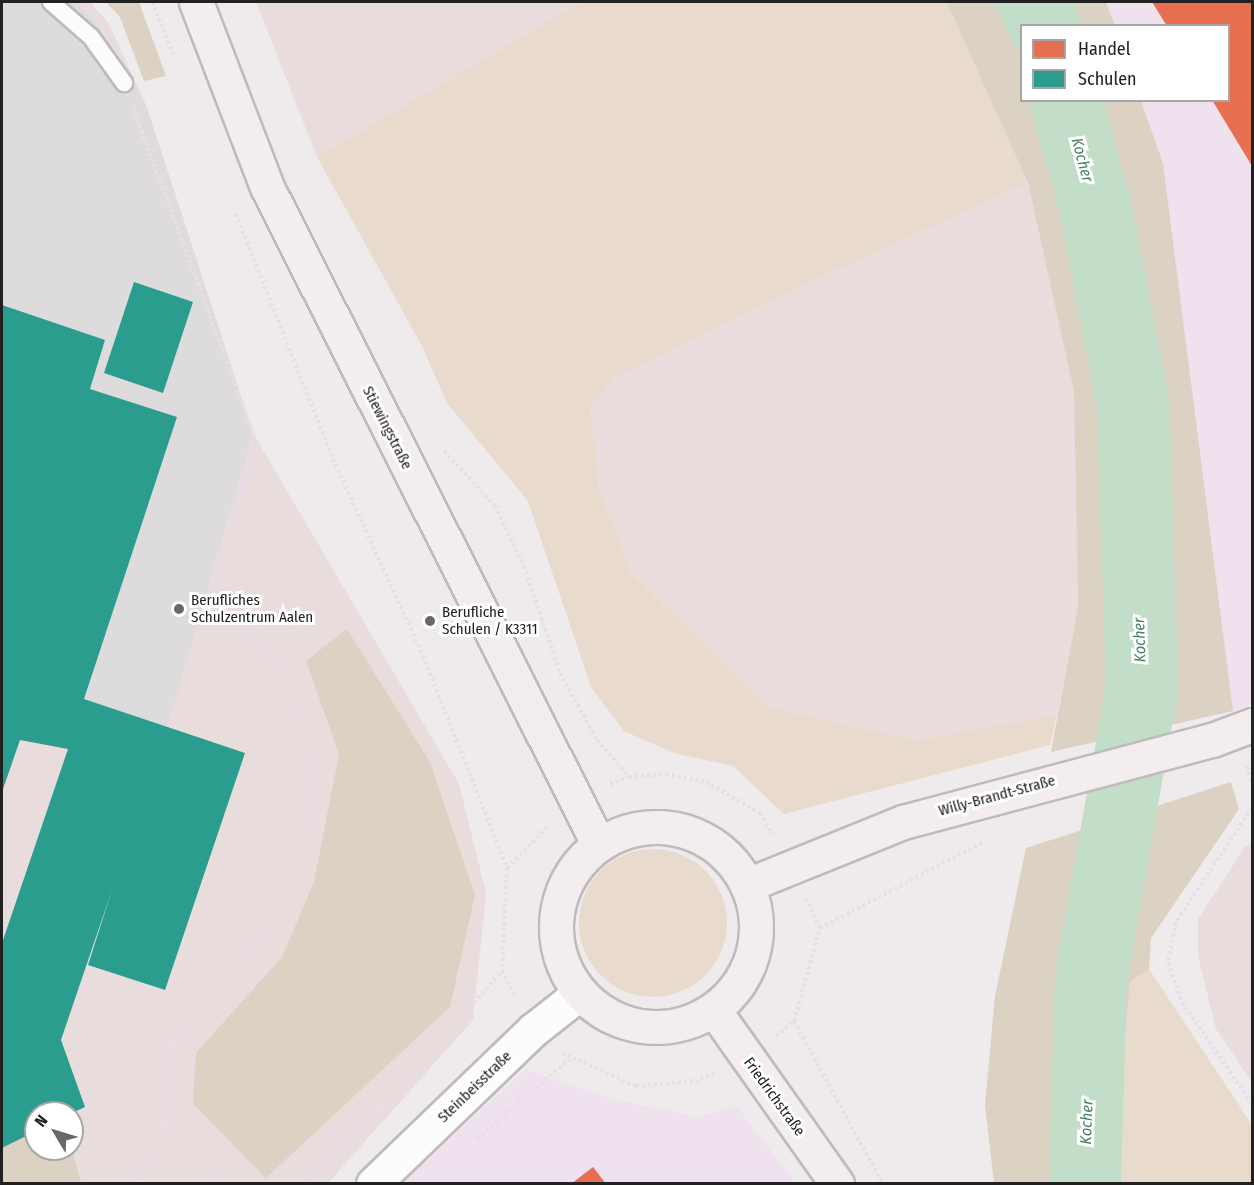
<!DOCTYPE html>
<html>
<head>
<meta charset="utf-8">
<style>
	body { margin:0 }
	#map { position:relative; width:1254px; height:1185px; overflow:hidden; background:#efeaec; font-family:"Fira Sans Condensed",sans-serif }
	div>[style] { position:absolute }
	.commercial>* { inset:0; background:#efe1ed }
	.education>* { inset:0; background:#e9dcdd }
	.religious>* { inset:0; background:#dddbdc }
	.farmland>* { inset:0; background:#e9dcdc }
	.grass>* { inset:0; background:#e9dace }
	.round { border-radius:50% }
	.forest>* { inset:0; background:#dbd2c3 }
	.shops>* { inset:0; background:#e76f51 }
	.schools>* { inset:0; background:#2a9d8f }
	.river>* { height:72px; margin:-36px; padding:0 36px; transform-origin:36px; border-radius:36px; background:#c2ddc8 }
	.path>* { height:4px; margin-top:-2px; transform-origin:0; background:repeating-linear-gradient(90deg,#eadce9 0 3px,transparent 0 6px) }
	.roads { filter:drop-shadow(2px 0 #bebbbc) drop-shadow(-2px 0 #bebbbc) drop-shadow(0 2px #bebbbc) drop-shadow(0 -2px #bebbbc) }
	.lane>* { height:16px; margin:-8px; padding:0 8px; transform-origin:8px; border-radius:8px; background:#fdfcfc }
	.street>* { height:33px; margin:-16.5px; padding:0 16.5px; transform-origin:16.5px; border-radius:16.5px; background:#fdfcfc }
	.secondary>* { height:33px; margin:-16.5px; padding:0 16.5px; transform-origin:16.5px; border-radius:16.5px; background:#f3eded }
	.secondary>.ring { margin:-16.5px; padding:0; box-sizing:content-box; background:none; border:33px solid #f3eded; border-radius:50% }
	.dots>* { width:16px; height:16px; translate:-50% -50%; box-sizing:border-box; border:3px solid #fff; border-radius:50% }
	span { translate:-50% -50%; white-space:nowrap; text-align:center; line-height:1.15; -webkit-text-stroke:6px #fff; paint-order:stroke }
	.street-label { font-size:15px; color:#212121 }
	.poi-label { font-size:15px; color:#212121 }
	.left { translate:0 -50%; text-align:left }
	.water-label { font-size:16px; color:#468264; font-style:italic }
	.frame { position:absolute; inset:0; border:3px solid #212121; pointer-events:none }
	.legend { position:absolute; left:1020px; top:24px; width:210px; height:78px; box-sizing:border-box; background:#fff; border:2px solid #a6a6a6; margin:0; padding:8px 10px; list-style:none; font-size:18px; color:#212121 }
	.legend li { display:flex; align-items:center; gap:12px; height:30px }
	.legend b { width:30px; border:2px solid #a6a6a6 }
	.north { position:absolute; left:24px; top:1101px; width:60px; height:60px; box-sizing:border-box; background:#fff; border:2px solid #a6a6a6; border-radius:50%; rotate:308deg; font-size:16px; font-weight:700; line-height:24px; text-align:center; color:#212121 }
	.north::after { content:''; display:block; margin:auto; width:21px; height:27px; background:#696768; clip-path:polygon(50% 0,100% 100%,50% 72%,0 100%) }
</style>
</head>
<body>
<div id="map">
	<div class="commercial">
		<i style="clip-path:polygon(1106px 2px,1252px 2px,1252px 704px,1233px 711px,1163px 163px,1141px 101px,1228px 100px,1228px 26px,1115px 25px)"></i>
		<i style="clip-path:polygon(526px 1069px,607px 1098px,697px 1117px,736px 1106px,796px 1183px,401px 1184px)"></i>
	</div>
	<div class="education">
		<i style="clip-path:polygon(evenodd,2px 2px,90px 2px,109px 24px,146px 105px,253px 433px,459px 784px,486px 893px,473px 1020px,328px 1183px,2px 1184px,2px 2px,36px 1113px,72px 1113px,72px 1149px,36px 1149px,36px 1113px)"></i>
	</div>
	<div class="religious">
		<i style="clip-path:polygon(2px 2px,75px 2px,100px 28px,146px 105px,253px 433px,167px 727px,84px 699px,177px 417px,90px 389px,105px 340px,2px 305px)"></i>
	</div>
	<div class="farmland">
		<i style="clip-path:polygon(256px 2px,581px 2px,317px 157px)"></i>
		<i style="clip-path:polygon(1028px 183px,1074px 392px,1078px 606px,1057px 715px,915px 740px,768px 707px,631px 573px,599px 487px,590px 408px,614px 378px,821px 277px)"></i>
		<i style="clip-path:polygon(1252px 842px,1252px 1082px,1216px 1029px,1198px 956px,1198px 919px,1245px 847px)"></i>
	</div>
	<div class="grass">
		<i style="clip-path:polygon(581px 2px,947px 2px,950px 6px,1028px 183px,821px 277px,614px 378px,590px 408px,599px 487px,631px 573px,768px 707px,915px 740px,1057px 715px,1050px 745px,784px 814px,733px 766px,674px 753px,624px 731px,591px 687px,528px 501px,447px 403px,422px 346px,317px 157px)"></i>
		<i class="round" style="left:579px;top:849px;width:148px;height:148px"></i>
		<i style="clip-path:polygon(1149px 969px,1252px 1125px,1252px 1183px,1112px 1184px,1130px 982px)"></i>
	</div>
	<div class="forest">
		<i style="clip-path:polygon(106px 2px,139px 2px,166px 76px,144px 81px,120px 17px)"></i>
		<i style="clip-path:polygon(947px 2px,1106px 2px,1115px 25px,1022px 26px,1022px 100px,1141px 101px,1163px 163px,1233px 711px,1051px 752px,1078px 606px,1074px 392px,1028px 183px)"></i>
		<i style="clip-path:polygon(347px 629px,430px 762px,475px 895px,450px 1007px,266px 1178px,193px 1104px,196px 1053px,282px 957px,314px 882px,339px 754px,306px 661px)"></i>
		<i style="clip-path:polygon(1231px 782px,1239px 809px,1151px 938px,1149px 969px,1130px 982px,1112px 1183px,994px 1183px,985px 1105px,995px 996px,1026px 848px)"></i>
		<i style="clip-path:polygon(36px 1131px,36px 1149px,72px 1149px,81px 1183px,2px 1183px,2px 1148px)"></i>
	</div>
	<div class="shops">
		<i style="clip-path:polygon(1152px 2px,1252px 2px,1252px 166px,1212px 100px,1228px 100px,1228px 26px,1167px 26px)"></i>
		<i style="clip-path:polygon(593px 1167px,606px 1184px,571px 1184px)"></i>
	</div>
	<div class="schools">
		<i style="clip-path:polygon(134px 282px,193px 302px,163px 393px,104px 373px)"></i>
		<i style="clip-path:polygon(2px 305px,105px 340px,90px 389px,177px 417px,84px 699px,245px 753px,165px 990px,88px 965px,112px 890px,61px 1040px,85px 1107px,72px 1113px,36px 1113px,36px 1131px,2px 1148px,2px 943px,68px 749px,20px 740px,2px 792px)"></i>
	</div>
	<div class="river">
		<i style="left:1033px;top:2px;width:27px;rotate:63deg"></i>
		<i style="left:1066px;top:100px;width:110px;rotate:74.7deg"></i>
		<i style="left:1095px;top:206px;width:199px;rotate:79deg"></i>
		<i style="left:1133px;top:401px;width:287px;rotate:88.2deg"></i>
		<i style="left:1142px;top:688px;width:294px;rotate:100deg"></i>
		<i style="left:1091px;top:978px;width:206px;rotate:91.7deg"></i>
	</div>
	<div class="path">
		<i style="left:152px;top:2px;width:61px;rotate:68deg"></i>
		<i style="left:133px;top:108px;width:346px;rotate:69.7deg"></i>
		<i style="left:253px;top:433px;width:169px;rotate:101.6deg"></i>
		<i style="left:219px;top:599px;width:108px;rotate:47.6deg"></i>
		<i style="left:292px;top:679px;width:84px;rotate:74.8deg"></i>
		<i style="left:314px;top:760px;width:70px;rotate:93.3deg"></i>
		<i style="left:310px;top:830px;width:97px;rotate:111deg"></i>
		<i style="left:275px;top:921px;width:166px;rotate:130.1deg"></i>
		<i style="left:168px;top:1048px;width:78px;rotate:91.5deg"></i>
		<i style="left:166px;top:1126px;width:65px;rotate:116.6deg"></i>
		<i style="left:236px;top:214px;width:264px;rotate:68.4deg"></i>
		<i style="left:333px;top:459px;width:217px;rotate:65.4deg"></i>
		<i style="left:423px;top:656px;width:228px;rotate:68.4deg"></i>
		<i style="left:507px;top:868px;width:103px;rotate:92.8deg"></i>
		<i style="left:502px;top:971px;width:30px;rotate:63deg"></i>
		<i style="left:444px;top:451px;width:75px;rotate:47.2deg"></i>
		<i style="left:495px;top:506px;width:67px;rotate:64.2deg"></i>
		<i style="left:524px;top:566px;width:113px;rotate:71.4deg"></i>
		<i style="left:560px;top:673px;width:77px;rotate:61.1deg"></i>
		<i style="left:597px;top:740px;width:49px;rotate:49.1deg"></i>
		<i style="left:629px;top:777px;width:37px;rotate:-5deg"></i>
		<i style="left:666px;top:774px;width:41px;rotate:11.3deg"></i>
		<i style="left:706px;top:782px;width:62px;rotate:29.9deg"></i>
		<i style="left:760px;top:813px;width:25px;rotate:58deg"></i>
		<i style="left:1247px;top:766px;width:19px;rotate:74deg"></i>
		<i style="left:610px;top:784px;width:20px;rotate:-20deg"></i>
		<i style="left:1252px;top:808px;width:137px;rotate:123.7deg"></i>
		<i style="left:1176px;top:922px;width:42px;rotate:101deg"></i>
		<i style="left:1168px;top:963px;width:41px;rotate:70.3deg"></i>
		<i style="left:1182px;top:1002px;width:124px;rotate:55.5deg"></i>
		<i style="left:507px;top:868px;width:59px;rotate:-45.7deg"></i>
		<i style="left:820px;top:928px;width:185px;rotate:-27.7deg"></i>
		<i style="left:794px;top:1021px;width:186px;rotate:61.4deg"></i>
		<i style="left:776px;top:1036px;width:23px;rotate:-40deg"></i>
		<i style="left:794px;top:1021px;width:97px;rotate:-74.4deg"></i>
		<i style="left:820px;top:928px;width:32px;rotate:-116deg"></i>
		<i style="left:562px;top:1053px;width:81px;rotate:24deg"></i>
		<i style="left:636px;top:1086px;width:59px;rotate:-4.8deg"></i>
		<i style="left:695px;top:1081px;width:21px;rotate:-23deg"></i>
		<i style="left:166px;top:1126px;width:89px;rotate:40.5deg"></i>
		<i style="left:477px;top:1139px;width:122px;rotate:-41deg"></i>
		<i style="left:297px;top:1184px;width:110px;rotate:-42.4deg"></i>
		<i style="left:378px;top:1110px;width:186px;rotate:-48.3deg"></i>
	</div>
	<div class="roads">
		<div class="lane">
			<i style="left:51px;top:2px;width:53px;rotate:41.2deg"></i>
			<i style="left:91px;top:37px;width:57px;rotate:54.3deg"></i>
		</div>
		<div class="street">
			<i style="left:373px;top:1184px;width:222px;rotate:-43.9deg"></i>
			<i style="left:533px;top:1030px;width:60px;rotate:-38.2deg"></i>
		</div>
		<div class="secondary">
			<i style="left:196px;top:2px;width:198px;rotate:69deg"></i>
			<i style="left:267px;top:187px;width:737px;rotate:63.23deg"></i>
			<i class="ring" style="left:556px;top:827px;width:167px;height:167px"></i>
			<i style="left:747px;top:885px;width:168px;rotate:-22deg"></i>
			<i style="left:903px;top:822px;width:320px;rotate:-14.9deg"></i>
			<i style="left:1212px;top:740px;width:43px;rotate:-20.6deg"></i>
			<i style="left:714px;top:1010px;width:213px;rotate:54.7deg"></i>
		</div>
	</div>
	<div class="dots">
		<i style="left:179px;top:609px;background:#696768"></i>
		<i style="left:430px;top:621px;background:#696768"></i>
	</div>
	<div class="street-label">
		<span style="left:387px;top:428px;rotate:63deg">Stiewingstraße</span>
		<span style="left:997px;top:796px;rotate:-15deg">Willy-Brandt-Straße</span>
		<span style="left:475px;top:1087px;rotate:-44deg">Steinbeisstraße</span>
		<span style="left:774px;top:1097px;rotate:54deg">Friedrichstraße</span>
	</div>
	<div class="poi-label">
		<span class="left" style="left:191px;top:609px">Berufliches<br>Schulzentrum Aalen</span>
		<span class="left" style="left:442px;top:621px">Berufliche<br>Schulen / K3311</span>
	</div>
	<div class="water-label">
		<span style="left:1082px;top:160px;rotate:75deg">Kocher</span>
		<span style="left:1140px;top:640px;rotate:-92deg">Kocher</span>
		<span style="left:1087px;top:1122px;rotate:-88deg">Kocher</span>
	</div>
	<div class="frame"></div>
	<ul class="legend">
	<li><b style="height:16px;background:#e76f51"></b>Handel</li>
	<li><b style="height:16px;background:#2a9d8f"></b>Schulen</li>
	</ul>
	<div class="north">N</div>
</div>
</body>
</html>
